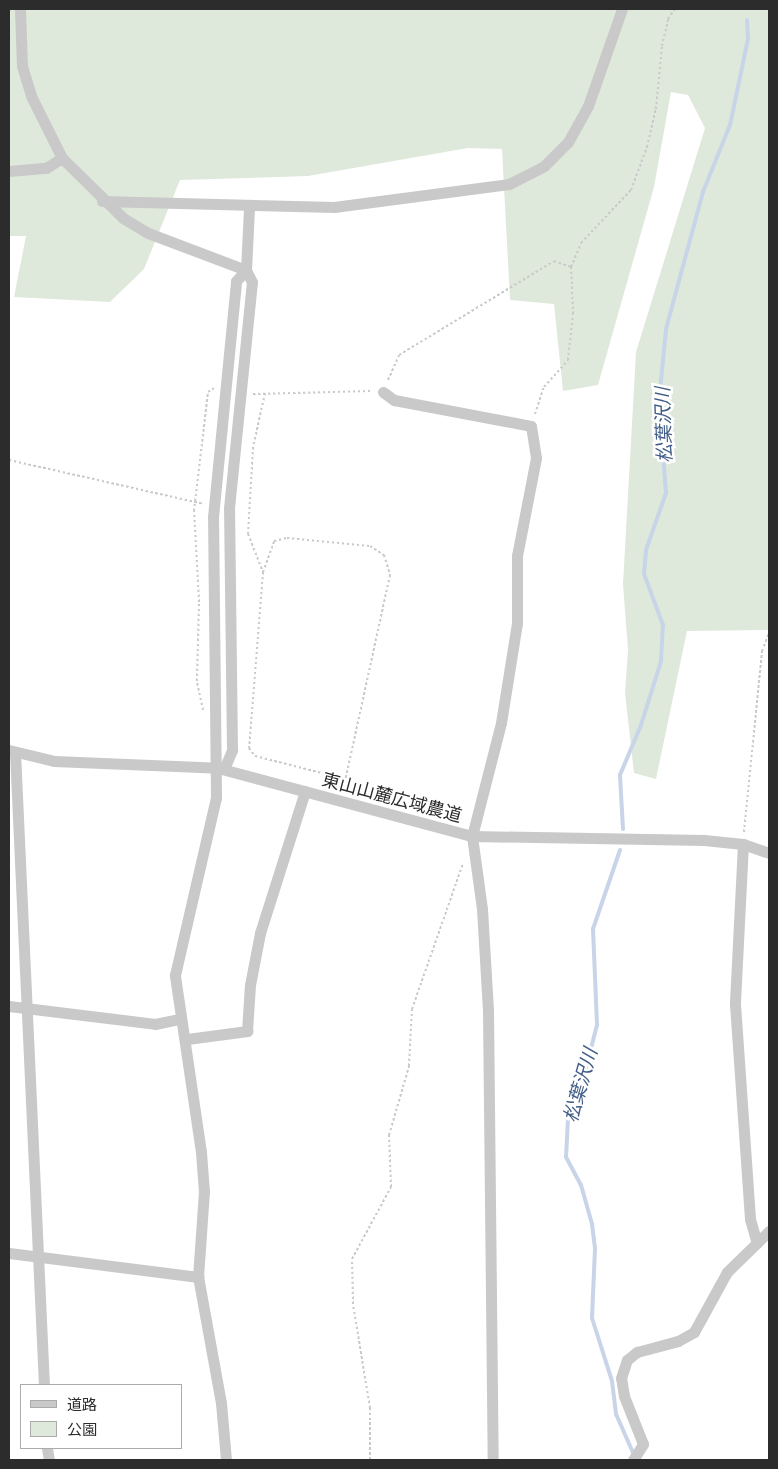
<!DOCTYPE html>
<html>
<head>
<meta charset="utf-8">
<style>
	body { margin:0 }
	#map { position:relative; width:778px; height:1469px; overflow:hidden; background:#fff; font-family:Barlow,"Noto Sans JP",sans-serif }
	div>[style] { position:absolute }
	.green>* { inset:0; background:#dfe9db }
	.stream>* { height:4px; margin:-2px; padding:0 2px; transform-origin:2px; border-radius:2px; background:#c8d4e7 }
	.path>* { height:2px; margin-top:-1px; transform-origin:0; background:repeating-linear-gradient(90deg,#c9c9c9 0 2.5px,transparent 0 5px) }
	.minor>* { height:11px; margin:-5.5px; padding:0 5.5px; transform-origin:5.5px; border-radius:5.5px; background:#c9c9c9 }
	span { translate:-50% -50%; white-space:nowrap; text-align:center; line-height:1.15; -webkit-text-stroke:5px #fff; paint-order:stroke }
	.street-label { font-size:18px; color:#2c2c2c }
	.water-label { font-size:19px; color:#425d87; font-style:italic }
	.frame { position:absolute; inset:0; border:10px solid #2c2c2c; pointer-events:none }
	.legend { position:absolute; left:20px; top:1384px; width:162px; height:65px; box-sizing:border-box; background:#fff; border:1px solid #ababab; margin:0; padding:6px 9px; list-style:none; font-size:15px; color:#2c2c2c }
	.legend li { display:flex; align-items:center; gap:10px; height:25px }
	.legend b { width:25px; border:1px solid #ababab }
</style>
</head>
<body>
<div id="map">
	<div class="green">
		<i style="clip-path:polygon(9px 9px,769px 9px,769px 630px,687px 631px,656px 779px,634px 773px,625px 693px,628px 650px,623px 584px,636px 352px,705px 128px,688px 95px,671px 92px,654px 187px,598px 385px,563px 391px,554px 304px,510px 300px,502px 149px,468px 148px,308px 176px,180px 180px,144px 269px,110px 302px,14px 297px,26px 236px,9px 236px)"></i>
	</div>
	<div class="stream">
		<i style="left:623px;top:829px;width:54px;rotate:-93.2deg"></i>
		<i style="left:620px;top:775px;width:54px;rotate:-67.2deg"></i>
		<i style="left:641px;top:725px;width:67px;rotate:-72.6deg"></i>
		<i style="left:661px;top:661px;width:36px;rotate:-87deg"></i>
		<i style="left:663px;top:625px;width:54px;rotate:-110.4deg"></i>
		<i style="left:644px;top:574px;width:24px;rotate:-85deg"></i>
		<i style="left:646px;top:550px;width:60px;rotate:-70.7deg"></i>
		<i style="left:666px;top:493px;width:92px;rotate:-94.4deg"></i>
		<i style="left:659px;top:401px;width:72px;rotate:-84.4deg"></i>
		<i style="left:666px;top:329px;width:142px;rotate:-74.9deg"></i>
		<i style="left:703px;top:192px;width:72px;rotate:-68.1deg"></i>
		<i style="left:730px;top:125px;width:88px;rotate:-78.2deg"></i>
		<i style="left:748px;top:39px;width:19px;rotate:-93deg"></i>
		<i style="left:620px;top:850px;width:83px;rotate:108.9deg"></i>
		<i style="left:593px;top:929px;width:96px;rotate:87.6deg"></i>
		<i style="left:597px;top:1025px;width:64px;rotate:104.5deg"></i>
		<i style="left:581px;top:1087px;width:35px;rotate:112deg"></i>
		<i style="left:568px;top:1119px;width:38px;rotate:93deg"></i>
		<i style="left:566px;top:1157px;width:32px;rotate:62deg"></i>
		<i style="left:581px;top:1185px;width:41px;rotate:74.2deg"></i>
		<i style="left:592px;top:1224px;width:25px;rotate:83deg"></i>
		<i style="left:595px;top:1249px;width:69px;rotate:92.5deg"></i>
		<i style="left:592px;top:1318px;width:66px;rotate:72.4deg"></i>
		<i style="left:612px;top:1381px;width:33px;rotate:83deg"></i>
		<i style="left:616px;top:1414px;width:45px;rotate:66.3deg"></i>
	</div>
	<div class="path">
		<i style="left:388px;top:380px;width:27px;rotate:-66deg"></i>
		<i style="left:399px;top:355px;width:181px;rotate:-31.2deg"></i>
		<i style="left:554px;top:261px;width:18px;rotate:19deg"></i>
		<i style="left:265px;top:393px;width:55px;rotate:102.5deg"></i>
		<i style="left:253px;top:447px;width:87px;rotate:93.3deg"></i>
		<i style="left:248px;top:534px;width:41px;rotate:68.5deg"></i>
		<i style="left:263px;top:572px;width:33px;rotate:-70deg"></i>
		<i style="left:274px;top:541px;width:13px;rotate:-13deg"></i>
		<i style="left:287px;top:538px;width:83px;rotate:5.5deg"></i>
		<i style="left:370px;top:546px;width:17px;rotate:33deg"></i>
		<i style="left:384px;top:555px;width:21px;rotate:73deg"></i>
		<i style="left:390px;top:575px;width:220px;rotate:102.3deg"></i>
		<i style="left:253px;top:394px;width:118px;rotate:-1.5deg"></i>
		<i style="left:535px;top:414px;width:28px;rotate:-72deg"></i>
		<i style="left:544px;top:387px;width:36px;rotate:-48deg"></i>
		<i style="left:568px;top:360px;width:46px;rotate:-83.8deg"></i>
		<i style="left:573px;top:314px;width:47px;rotate:-92.4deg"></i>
		<i style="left:571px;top:267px;width:26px;rotate:-67deg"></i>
		<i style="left:581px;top:243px;width:73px;rotate:-46.7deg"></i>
		<i style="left:631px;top:190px;width:46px;rotate:-69.6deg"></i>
		<i style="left:647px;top:147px;width:39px;rotate:-77deg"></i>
		<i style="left:656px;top:109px;width:63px;rotate:-84.6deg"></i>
		<i style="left:662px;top:46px;width:28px;rotate:-77deg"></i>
		<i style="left:668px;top:19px;width:12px;rotate:-55deg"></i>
		<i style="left:9px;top:460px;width:200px;rotate:12.7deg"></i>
		<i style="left:263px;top:572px;width:177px;rotate:94.5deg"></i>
		<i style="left:249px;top:748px;width:10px;rotate:53deg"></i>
		<i style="left:255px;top:756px;width:93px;rotate:14.3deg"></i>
		<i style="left:203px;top:710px;width:30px;rotate:-102deg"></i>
		<i style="left:197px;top:681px;width:79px;rotate:-88.5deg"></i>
		<i style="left:199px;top:602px;width:91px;rotate:-93.1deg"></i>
		<i style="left:194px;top:511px;width:120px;rotate:-83.3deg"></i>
		<i style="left:208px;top:392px;width:7px;rotate:-34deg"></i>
		<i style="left:744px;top:832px;width:182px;rotate:-84.3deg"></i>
		<i style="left:762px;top:651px;width:19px;rotate:-69deg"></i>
		<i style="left:370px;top:1460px;width:52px;rotate:-90deg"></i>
		<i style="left:370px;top:1408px;width:105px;rotate:-99.3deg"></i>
		<i style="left:353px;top:1304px;width:45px;rotate:-91.3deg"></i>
		<i style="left:352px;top:1259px;width:82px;rotate:-61.6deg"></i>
		<i style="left:391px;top:1187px;width:52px;rotate:-92.2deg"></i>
		<i style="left:389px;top:1135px;width:72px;rotate:-73.8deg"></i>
		<i style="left:409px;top:1066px;width:57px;rotate:-87deg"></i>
		<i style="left:412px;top:1009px;width:155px;rotate:-70.7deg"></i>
	</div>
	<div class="minor">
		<i style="left:20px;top:9px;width:57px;rotate:88deg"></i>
		<i style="left:22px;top:66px;width:31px;rotate:73deg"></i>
		<i style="left:31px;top:96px;width:69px;rotate:63.4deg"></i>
		<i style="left:62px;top:158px;width:86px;rotate:44.5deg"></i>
		<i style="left:123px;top:218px;width:29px;rotate:31deg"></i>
		<i style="left:148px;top:233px;width:105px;rotate:20.7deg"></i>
		<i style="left:9px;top:171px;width:37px;rotate:-5deg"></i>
		<i style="left:46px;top:168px;width:19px;rotate:-32deg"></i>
		<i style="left:102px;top:201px;width:232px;rotate:1.5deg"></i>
		<i style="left:334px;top:207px;width:177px;rotate:-7.5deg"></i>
		<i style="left:509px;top:184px;width:39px;rotate:-27deg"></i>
		<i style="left:544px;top:166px;width:34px;rotate:-45deg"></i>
		<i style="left:568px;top:142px;width:41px;rotate:-60.9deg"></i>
		<i style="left:588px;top:106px;width:103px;rotate:-70.7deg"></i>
		<i style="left:383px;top:392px;width:14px;rotate:36deg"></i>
		<i style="left:394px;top:400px;width:139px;rotate:10.7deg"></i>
		<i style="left:531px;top:426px;width:32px;rotate:81deg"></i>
		<i style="left:536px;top:458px;width:100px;rotate:101deg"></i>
		<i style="left:517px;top:556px;width:67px;rotate:90deg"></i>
		<i style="left:517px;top:623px;width:101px;rotate:99.1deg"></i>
		<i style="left:501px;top:723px;width:117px;rotate:104.4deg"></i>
		<i style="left:472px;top:836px;width:74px;rotate:82.2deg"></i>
		<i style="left:482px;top:909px;width:101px;rotate:86.6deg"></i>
		<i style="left:488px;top:1010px;width:450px;rotate:89.4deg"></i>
		<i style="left:9px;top:750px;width:46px;rotate:13.7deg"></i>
		<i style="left:54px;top:761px;width:164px;rotate:2.4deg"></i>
		<i style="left:218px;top:768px;width:263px;rotate:15deg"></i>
		<i style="left:472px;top:836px;width:232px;rotate:1deg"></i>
		<i style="left:704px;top:840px;width:39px;rotate:6deg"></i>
		<i style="left:743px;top:844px;width:28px;rotate:19deg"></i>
		<i style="left:15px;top:752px;width:634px;rotate:87.38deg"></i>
		<i style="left:224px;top:769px;width:21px;rotate:-67deg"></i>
		<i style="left:232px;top:750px;width:242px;rotate:-90.7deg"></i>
		<i style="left:229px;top:508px;width:227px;rotate:-84.2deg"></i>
		<i style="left:252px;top:282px;width:13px;rotate:-117deg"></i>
		<i style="left:246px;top:270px;width:62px;rotate:-87.2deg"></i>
		<i style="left:743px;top:844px;width:160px;rotate:92.9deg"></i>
		<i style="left:735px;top:1004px;width:216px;rotate:86deg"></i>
		<i style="left:750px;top:1219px;width:25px;rotate:74deg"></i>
		<i style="left:9px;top:1006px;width:147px;rotate:7deg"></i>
		<i style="left:155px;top:1024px;width:25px;rotate:-12deg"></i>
		<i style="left:187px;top:1039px;width:61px;rotate:-7.6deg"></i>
		<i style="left:247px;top:1031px;width:46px;rotate:-86.3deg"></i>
		<i style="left:250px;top:985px;width:53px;rotate:-79.1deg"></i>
		<i style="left:260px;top:933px;width:149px;rotate:-72.4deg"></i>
		<i style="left:9px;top:1253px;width:191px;rotate:7.2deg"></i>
		<i style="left:47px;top:1448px;width:12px;rotate:81deg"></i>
		<i style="left:226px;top:1460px;width:57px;rotate:-95deg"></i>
		<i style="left:221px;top:1403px;width:128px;rotate:-100.3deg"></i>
		<i style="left:198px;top:1277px;width:85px;rotate:-86deg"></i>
		<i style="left:204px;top:1192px;width:40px;rotate:-94.3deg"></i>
		<i style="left:201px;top:1152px;width:179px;rotate:-98.4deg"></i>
		<i style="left:175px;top:975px;width:182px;rotate:-77deg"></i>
		<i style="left:216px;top:798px;width:281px;rotate:-90.6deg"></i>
		<i style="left:213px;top:517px;width:237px;rotate:-84.4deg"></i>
		<i style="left:236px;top:281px;width:15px;rotate:-48deg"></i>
		<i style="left:633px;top:1460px;width:19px;rotate:-58deg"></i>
		<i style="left:643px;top:1444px;width:52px;rotate:-111.6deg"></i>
		<i style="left:624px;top:1396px;width:18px;rotate:-99deg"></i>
		<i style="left:621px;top:1378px;width:19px;rotate:-72deg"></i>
		<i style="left:627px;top:1360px;width:13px;rotate:-39deg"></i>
		<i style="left:637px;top:1352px;width:42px;rotate:-15deg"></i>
		<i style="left:678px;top:1341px;width:18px;rotate:-29deg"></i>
		<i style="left:694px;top:1332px;width:68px;rotate:-61.2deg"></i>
		<i style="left:727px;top:1272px;width:59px;rotate:-44.3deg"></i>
	</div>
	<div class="street-label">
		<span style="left:392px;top:797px;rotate:15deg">東山山麓広域農道</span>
	</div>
	<div class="water-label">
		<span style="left:663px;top:425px;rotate:-92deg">松葉沢川</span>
		<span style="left:580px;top:1085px;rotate:-74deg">松葉沢川</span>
	</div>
	<div class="frame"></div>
	<ul class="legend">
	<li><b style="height:6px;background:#c9c9c9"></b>道路</li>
	<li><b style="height:14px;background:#dfe9db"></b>公園</li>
	</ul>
</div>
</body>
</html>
